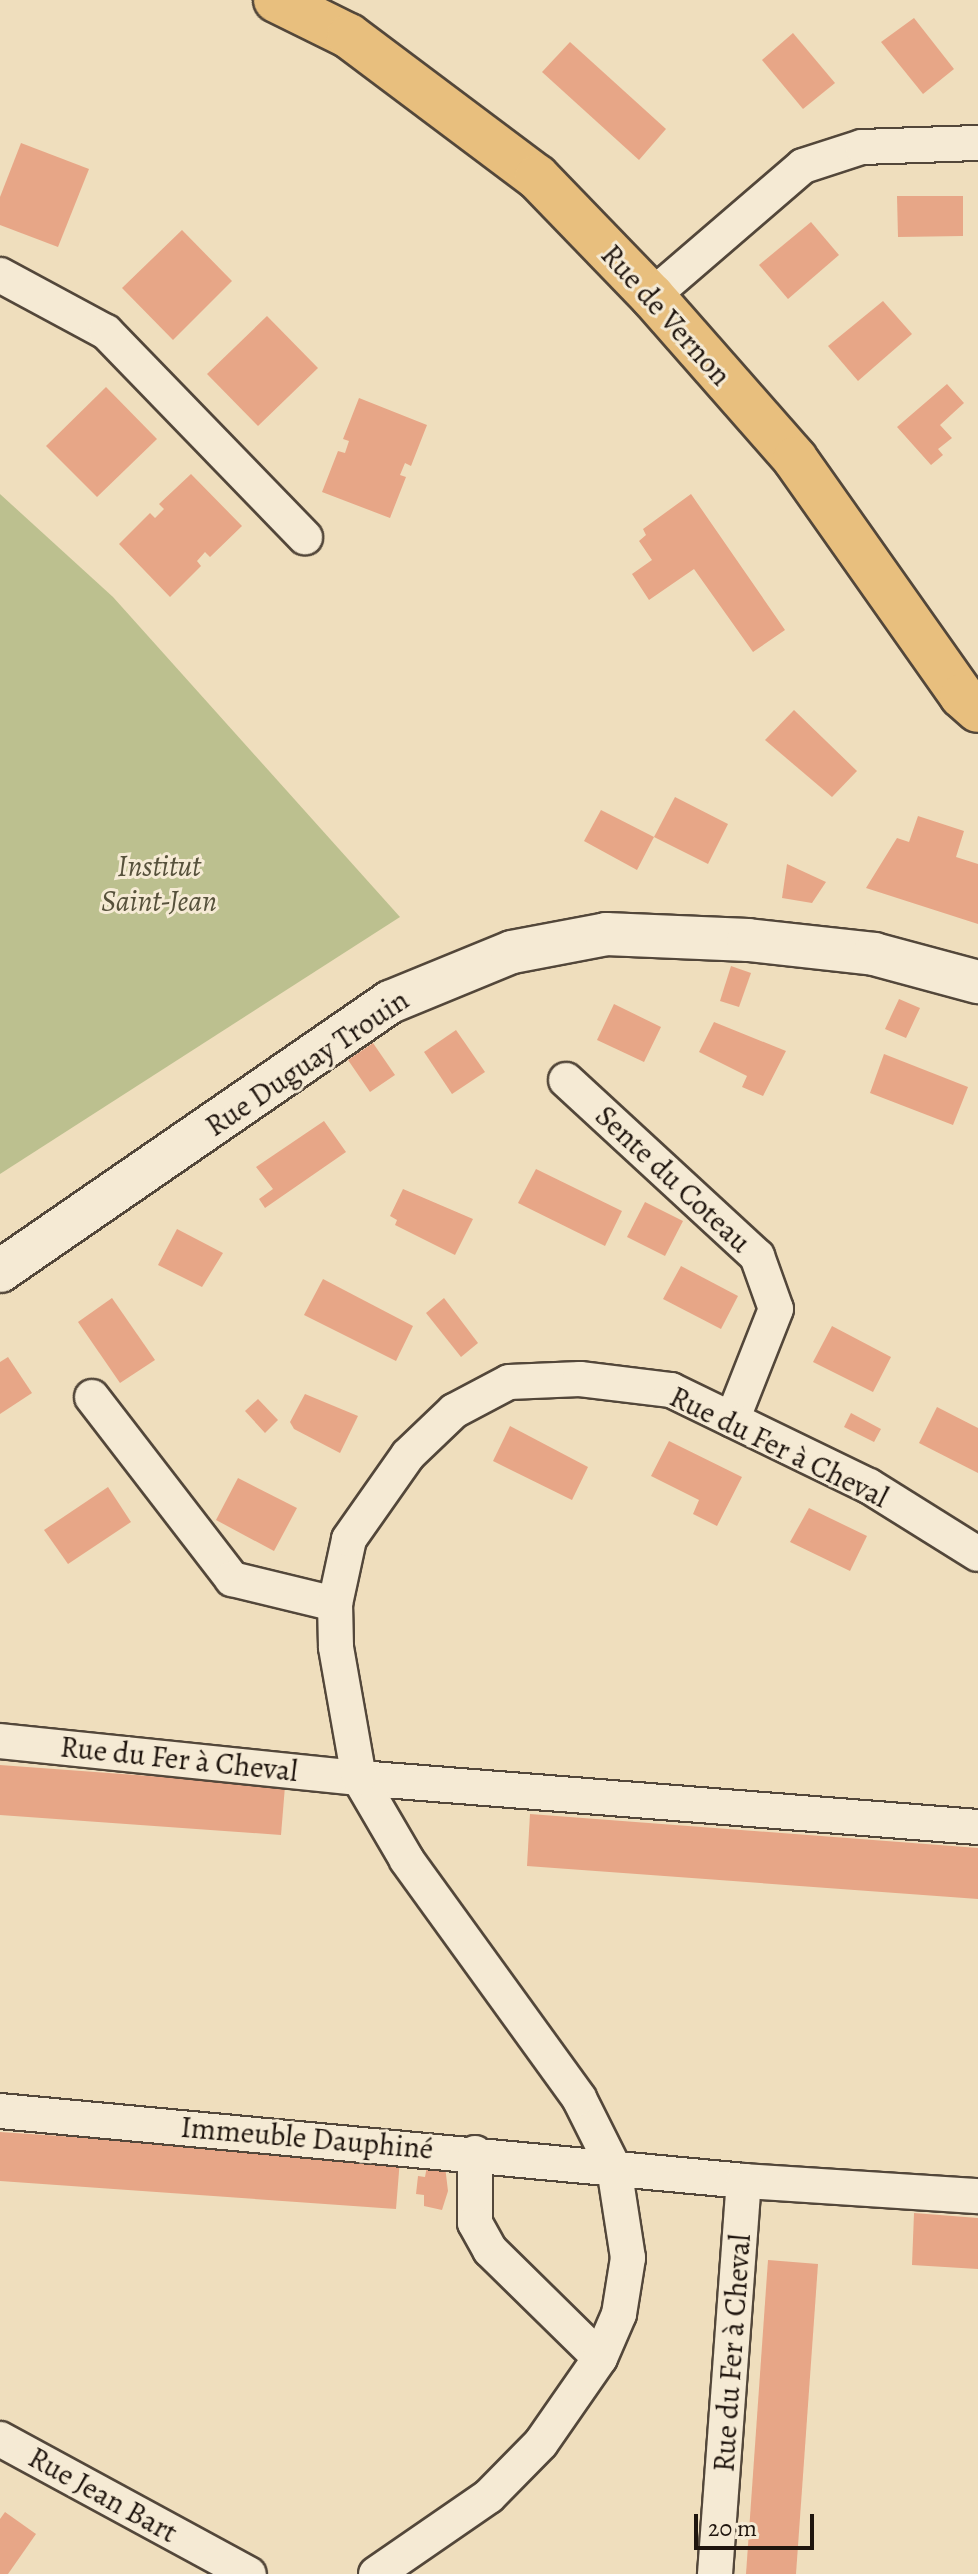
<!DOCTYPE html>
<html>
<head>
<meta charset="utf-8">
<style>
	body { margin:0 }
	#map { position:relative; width:978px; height:2574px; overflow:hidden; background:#efdebd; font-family:Alegreya,serif }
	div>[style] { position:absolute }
	.green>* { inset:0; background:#bcc08f }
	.building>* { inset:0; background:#e7a687 }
	.roads { filter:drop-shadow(2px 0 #53473a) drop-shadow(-2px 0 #53473a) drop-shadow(0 2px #53473a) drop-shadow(0 -2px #53473a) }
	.minor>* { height:34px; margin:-17px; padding:0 17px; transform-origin:17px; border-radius:17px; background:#f5ead4 }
	.tertiary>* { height:42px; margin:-21px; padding:0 21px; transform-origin:21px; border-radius:21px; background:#f5ead4 }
	.primary>* { height:44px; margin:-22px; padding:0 22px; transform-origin:22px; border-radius:22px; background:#e8bf7e }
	span { translate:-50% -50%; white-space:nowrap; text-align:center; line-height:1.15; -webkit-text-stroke:6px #f5ead4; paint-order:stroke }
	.street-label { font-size:30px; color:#1f150e }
	.park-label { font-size:30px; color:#56513b; font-style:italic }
	.scale { position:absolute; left:694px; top:2514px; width:120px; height:36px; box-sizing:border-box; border:4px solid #1f150e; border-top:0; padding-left:10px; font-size:24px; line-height:28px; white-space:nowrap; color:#1f150e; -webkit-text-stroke:6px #f5ead4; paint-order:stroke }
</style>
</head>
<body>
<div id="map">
	<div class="green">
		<i style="clip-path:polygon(0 494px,113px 597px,400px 917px,0 1174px)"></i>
	</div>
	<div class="building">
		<i style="clip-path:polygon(914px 18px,954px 69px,923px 94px,881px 42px)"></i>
		<i style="clip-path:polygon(793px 33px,835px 83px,803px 109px,762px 60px)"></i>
		<i style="clip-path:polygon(570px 42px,666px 129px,639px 160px,542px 72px)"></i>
		<i style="clip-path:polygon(21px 143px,89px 169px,58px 247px,0 225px,0 197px)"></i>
		<i style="clip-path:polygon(897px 196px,963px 196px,963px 236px,898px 237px)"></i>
		<i style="clip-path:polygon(811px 222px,839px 255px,788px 299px,759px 265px)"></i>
		<i style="clip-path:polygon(182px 230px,232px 281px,173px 340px,122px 288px)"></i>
		<i style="clip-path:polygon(883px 301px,912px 334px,858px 381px,828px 346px)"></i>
		<i style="clip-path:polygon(267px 316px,318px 368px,258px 426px,207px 374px)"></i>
		<i style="clip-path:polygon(947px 384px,964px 403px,940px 425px,952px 438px,938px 449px,943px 455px,931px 465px,897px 427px)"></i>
		<i style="clip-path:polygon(106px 387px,157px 439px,97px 497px,46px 446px)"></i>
		<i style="clip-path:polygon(359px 398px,427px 425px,411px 466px,405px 463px,400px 475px,406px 477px,390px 518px,322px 492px,338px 451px,345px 453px,349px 441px,343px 439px)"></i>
		<i style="clip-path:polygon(191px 474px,242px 526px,210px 557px,205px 552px,197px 561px,201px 566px,170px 597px,119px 544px,150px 513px,155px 518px,164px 509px,159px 504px)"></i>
		<i style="clip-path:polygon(691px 494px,785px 630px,753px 652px,694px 569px,649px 600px,632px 574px,652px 560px,639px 541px,646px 535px,643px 529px)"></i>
		<i style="clip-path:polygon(794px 710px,857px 771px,832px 797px,765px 740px)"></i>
		<i style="clip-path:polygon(675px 797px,728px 824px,708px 864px,654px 837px)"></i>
		<i style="clip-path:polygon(601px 810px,654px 837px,637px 870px,584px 841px)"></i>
		<i style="clip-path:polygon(918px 816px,964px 831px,956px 857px,978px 864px,978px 924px,866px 888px,897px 838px,909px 842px)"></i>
		<i style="clip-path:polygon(787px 864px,826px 882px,812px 903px,782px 898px)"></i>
		<i style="clip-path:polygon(731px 966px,751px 973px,739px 1007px,720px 1001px)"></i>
		<i style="clip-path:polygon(899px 999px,920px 1008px,906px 1038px,885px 1029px)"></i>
		<i style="clip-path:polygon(614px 1004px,661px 1027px,644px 1062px,597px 1040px)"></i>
		<i style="clip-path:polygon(714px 1022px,786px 1051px,763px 1096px,742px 1087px,747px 1076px,699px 1052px)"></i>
		<i style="clip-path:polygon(456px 1030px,485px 1072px,452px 1094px,424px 1052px)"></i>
		<i style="clip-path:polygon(373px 1043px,395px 1075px,370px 1092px,348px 1060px)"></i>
		<i style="clip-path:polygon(884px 1054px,968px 1087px,953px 1125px,870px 1093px)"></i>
		<i style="clip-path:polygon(324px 1121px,346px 1152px,265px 1208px,259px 1199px,273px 1189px,256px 1167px)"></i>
		<i style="clip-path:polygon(536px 1169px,622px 1211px,605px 1246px,518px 1203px)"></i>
		<i style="clip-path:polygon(403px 1189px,473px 1219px,455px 1255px,395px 1225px,397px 1220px,390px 1216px)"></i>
		<i style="clip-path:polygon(645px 1202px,683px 1221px,665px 1256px,627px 1237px)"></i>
		<i style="clip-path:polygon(177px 1229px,223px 1253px,202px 1287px,158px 1265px)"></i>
		<i style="clip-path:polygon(681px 1266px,738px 1296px,721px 1329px,663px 1299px)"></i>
		<i style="clip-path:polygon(323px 1279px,413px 1326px,396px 1361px,304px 1315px)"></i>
		<i style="clip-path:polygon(112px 1298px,155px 1360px,120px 1383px,78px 1322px)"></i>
		<i style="clip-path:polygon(444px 1298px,478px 1343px,461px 1357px,426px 1313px)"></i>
		<i style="clip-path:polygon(832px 1326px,891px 1357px,873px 1392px,813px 1362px)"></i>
		<i style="clip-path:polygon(8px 1357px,32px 1393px,0 1414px,0 1362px)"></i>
		<i style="clip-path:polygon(305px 1394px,358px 1416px,340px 1453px,294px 1429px,290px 1422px)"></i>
		<i style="clip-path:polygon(258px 1399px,278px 1420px,265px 1433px,245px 1411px)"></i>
		<i style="clip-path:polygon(937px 1407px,978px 1428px,978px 1473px,919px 1443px)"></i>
		<i style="clip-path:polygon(851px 1413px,881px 1429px,874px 1442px,844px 1427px)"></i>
		<i style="clip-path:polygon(510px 1426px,588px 1467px,572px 1500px,493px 1461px)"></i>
		<i style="clip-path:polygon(669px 1441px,742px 1477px,717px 1526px,693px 1514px,699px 1500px,651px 1476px)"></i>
		<i style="clip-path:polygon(238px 1478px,297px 1508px,274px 1551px,216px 1520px)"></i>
		<i style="clip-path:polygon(108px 1487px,131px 1522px,68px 1564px,44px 1530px)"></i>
		<i style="clip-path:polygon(809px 1508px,867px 1536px,850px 1571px,790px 1542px)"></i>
		<i style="clip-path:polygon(0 1765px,285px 1786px,281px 1835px,0 1815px)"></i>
		<i style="clip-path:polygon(530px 1814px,978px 1848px,978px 1899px,527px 1866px)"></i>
		<i style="clip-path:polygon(0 2132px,400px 2159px,396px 2209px,0 2181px)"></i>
		<i style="clip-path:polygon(427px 2166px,445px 2166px,448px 2191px,442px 2210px,424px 2206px,424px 2195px,416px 2194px,418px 2176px,425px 2177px)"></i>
		<i style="clip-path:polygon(914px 2213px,978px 2218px,978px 2269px,912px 2265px)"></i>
		<i style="clip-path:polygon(768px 2260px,818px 2264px,796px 2574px,746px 2574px)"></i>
		<i style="clip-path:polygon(5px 2512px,36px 2534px,8px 2574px,0 2574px,0 2519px)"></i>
	</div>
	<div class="roads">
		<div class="minor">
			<i style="left:0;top:275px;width:120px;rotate:28.3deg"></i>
			<i style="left:106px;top:332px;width:286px;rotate:45.9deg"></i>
			<i style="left:652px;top:296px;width:199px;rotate:-40.7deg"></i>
			<i style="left:803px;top:166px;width:62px;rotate:-17.9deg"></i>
			<i style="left:862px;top:147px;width:116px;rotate:-2deg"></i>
			<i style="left:566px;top:1080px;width:260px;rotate:42.7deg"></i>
			<i style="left:757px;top:1256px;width:56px;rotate:70.3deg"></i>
			<i style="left:776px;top:1309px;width:119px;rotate:111.6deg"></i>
			<i style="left:92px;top:1397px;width:230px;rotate:52.4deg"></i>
			<i style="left:232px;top:1579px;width:106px;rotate:13.6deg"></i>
			<i style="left:0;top:1741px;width:361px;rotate:5.9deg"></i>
			<i style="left:359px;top:1778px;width:621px;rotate:4.53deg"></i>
			<i style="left:0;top:2111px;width:747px;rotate:5.37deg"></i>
			<i style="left:744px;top:2181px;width:234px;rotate:3.7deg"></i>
			<i style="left:475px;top:2153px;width:70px;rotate:90deg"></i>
			<i style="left:475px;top:2223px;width:31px;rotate:61deg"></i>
			<i style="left:490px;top:2250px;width:154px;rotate:44.5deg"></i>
			<i style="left:0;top:2439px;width:283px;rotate:28.5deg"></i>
			<i style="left:376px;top:2574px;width:137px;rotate:-34.6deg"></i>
			<i style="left:489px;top:2496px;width:74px;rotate:-45.5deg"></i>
			<i style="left:541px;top:2443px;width:103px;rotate:-55.2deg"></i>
			<i style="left:600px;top:2358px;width:48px;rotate:-66.6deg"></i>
			<i style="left:619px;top:2314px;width:57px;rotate:-80.9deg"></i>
			<i style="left:628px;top:2258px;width:91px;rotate:-98.8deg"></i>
			<i style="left:614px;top:2168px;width:78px;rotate:-116.6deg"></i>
			<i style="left:579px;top:2098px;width:294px;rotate:-125.9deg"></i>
			<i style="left:407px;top:1860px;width:95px;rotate:-120.3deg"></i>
			<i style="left:359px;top:1778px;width:133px;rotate:-100deg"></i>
			<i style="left:336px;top:1647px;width:43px;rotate:-91.3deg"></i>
			<i style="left:335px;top:1604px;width:66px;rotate:-77.8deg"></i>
			<i style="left:349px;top:1539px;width:103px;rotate:-54.9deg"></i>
			<i style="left:408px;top:1455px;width:64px;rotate:-43.7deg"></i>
			<i style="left:454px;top:1411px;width:62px;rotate:-27.8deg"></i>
			<i style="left:509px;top:1382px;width:71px;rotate:-2.4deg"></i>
			<i style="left:580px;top:1379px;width:92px;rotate:6.9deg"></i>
			<i style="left:671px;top:1390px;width:220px;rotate:25.9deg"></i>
			<i style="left:869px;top:1486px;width:128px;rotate:32deg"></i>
			<i style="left:715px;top:2574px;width:394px;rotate:-85.8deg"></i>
		</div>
		<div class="tertiary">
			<i style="left:0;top:1271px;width:474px;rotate:-34.6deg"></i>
			<i style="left:390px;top:1002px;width:132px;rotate:-22.3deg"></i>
			<i style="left:512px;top:952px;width:96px;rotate:-10.8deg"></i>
			<i style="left:606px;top:934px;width:142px;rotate:2.4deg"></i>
			<i style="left:748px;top:940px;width:127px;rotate:6.3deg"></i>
			<i style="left:874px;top:954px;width:108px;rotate:15.1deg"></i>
		</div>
		<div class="primary">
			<i style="left:276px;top:0;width:81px;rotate:26.3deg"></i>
			<i style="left:349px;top:36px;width:235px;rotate:36.9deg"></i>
			<i style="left:537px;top:177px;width:165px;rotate:46deg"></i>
			<i style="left:652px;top:296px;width:217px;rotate:48.7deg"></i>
			<i style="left:795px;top:459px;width:290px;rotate:54.8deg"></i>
			<i style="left:962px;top:696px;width:21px;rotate:41deg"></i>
		</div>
	</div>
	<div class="street-label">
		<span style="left:666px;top:315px;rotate:48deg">Rue de Vernon</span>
		<span style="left:307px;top:1063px;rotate:-34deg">Rue Duguay Trouin</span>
		<span style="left:673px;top:1179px;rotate:43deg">Sente du Coteau</span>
		<span style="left:779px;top:1447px;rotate:26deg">Rue du Fer à Cheval</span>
		<span style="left:179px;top:1759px;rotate:6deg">Rue du Fer à Cheval</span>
		<span style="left:307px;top:2138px;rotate:5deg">Immeuble Dauphiné</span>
		<span style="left:732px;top:2353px;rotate:-86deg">Rue du Fer à Cheval</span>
		<span style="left:103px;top:2495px;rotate:29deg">Rue Jean Bart</span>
	</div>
	<div class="park-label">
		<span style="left:159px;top:883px">Institut<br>Saint-Jean</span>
	</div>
	<div class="scale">20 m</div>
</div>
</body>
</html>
